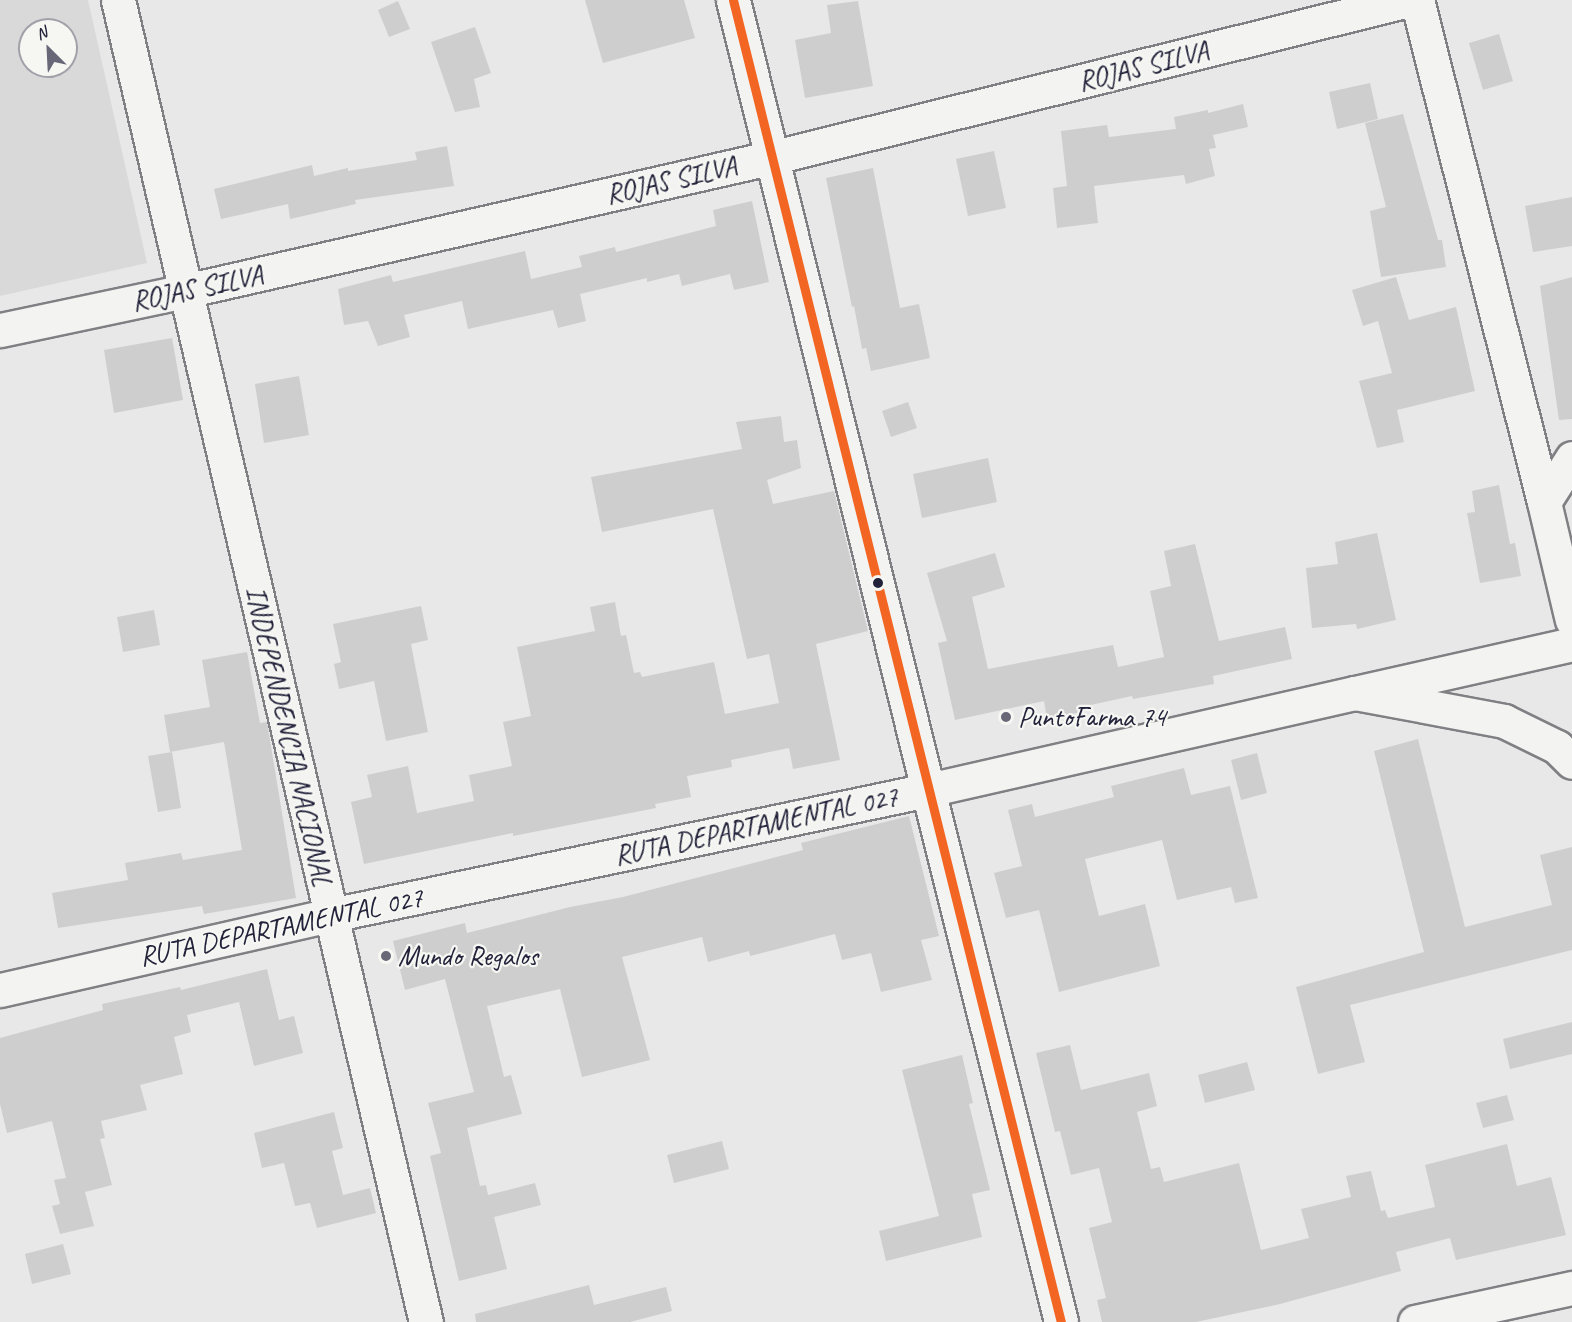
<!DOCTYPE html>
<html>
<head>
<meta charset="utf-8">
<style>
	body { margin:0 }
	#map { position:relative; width:1572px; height:1322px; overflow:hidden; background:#e8e8e8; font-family:Caveat,sans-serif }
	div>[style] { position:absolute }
	.green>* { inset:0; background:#d9d9da }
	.building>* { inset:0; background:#cececf }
	.roads { filter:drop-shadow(2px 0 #808084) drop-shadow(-2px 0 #808084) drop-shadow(0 2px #808084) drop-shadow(0 -2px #808084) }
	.minor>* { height:33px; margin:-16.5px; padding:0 16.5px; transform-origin:16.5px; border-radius:16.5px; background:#f3f3f1 }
	.major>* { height:33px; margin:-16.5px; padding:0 16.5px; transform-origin:16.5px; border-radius:16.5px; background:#f3f3f1 }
	.bus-1>* { height:9px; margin:-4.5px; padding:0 4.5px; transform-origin:4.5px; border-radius:4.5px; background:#f26522 }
	.dots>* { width:16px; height:16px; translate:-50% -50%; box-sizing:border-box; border:3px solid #f6f6f2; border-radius:50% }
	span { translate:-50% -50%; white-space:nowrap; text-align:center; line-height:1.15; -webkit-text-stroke:4.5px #f6f6f2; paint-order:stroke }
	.street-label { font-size:28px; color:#22223b }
	.poi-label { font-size:28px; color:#22223b }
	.left { translate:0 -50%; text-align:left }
	.north { position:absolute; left:18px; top:18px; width:60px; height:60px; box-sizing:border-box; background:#f6f6f2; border:2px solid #a1a1a9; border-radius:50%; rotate:336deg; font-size:16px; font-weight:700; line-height:24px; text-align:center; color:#22223b }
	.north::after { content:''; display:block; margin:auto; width:21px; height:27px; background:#676778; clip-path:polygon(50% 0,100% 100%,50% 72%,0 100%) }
</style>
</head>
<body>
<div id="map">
	<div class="green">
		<i style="clip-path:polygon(evenodd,0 0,88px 0,147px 263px,0 296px,0 0,30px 30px,66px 30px,66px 66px,30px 66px,30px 30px)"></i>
	</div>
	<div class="building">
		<i style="clip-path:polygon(585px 0,684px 0,695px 38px,603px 63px)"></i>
		<i style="clip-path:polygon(398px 1px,410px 29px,389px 37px,378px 10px)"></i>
		<i style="clip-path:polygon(858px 1px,873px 86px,805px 98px,795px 40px,831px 33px,827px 5px)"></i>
		<i style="clip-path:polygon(475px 27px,491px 73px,474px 79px,480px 107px,455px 112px,431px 42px)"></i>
		<i style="clip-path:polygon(1499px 34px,1513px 81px,1483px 90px,1469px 43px)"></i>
		<i style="clip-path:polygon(1370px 83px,1378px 119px,1337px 129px,1329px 92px)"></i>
		<i style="clip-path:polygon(1243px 104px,1248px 127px,1213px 135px,1216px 148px,1209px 149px,1215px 176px,1186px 184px,1184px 175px,1094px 186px,1098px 223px,1057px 228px,1053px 188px,1067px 186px,1061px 131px,1107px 125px,1109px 137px,1176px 129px,1174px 117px,1208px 110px,1208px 113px)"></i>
		<i style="clip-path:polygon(1403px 114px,1438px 240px,1442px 240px,1446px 267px,1381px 277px,1370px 211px,1386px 207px,1365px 123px)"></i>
		<i style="clip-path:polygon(447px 146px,454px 186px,355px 200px,356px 204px,290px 219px,288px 204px,221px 219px,214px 189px,312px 165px,314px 176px,348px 168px,348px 171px,417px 160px,415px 152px)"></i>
		<i style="clip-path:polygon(994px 151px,1006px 208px,968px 216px,956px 159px)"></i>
		<i style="clip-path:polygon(873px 168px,900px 308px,919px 304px,930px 358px,871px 371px,866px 348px,862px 349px,854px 306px,852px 307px,826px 178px)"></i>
		<i style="clip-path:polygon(1572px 197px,1572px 246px,1533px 252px,1525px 206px)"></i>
		<i style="clip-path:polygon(752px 201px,769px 282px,734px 290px,730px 274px,682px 286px,679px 274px,647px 282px,647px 278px,580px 294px,586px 321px,558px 328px,553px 310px,468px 329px,462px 301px,404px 315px,410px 337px,378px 346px,368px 321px,344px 325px,338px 289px,391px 275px,393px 282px,525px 251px,531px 279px,582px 267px,579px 256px,615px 247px,616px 252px,716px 226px,713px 210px)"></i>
		<i style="clip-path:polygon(1396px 277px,1409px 320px,1456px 307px,1475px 391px,1397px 410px,1404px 442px,1377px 448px,1359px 381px,1392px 373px,1378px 321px,1363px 326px,1352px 290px)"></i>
		<i style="clip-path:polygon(1572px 277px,1572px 419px,1559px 420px,1540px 286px)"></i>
		<i style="clip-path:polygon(172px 338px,183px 400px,114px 413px,104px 350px)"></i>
		<i style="clip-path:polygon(299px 376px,309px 435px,264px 443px,255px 384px)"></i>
		<i style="clip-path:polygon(908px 402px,917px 428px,891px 437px,882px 411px)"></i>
		<i style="clip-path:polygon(781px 416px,784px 442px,797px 440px,801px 468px,767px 480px,773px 504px,834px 491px,868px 631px,816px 644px,840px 760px,793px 769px,789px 748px,731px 760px,732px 767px,687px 776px,691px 797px,655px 804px,656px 808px,513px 836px,513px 833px,364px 864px,351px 802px,372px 797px,367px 775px,408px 766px,417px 813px,474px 801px,469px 775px,512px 766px,503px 722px,531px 716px,517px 647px,595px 631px,590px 607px,615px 602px,621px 636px,626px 635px,634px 673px,640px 672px,642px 677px,714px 662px,725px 714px,779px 703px,769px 654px,747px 659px,713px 509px,602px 532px,591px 477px,742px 449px,736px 422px)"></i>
		<i style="clip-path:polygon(988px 458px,997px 502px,922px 518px,913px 474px)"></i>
		<i style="clip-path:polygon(1499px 485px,1510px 544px,1515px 543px,1521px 576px,1480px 583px,1467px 513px,1475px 512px,1472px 491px)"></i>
		<i style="clip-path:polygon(1377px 533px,1396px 620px,1357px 629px,1356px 624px,1312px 628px,1306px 568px,1338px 564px,1335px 542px)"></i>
		<i style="clip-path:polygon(1195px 544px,1219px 641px,1285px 627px,1292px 659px,1213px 676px,1214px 684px,1133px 699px,1132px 696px,1086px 706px,1087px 711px,1047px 719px,1044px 701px,955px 720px,938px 643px,947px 641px,927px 573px,995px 553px,1005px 587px,972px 597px,988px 669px,1113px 645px,1118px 667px,1164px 657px,1150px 591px,1171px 586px,1164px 551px)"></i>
		<i style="clip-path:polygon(421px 606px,428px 640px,411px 644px,428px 732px,386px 741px,374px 681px,339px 689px,334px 664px,341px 662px,333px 624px)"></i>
		<i style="clip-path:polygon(154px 610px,160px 645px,123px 652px,117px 617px)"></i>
		<i style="clip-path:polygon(247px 652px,260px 723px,267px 722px,268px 728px,296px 898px,204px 914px,202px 906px,58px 928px,52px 893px,128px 880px,125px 863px,181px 853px,183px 860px,242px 850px,224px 742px,170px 752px,164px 715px,210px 707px,202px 660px)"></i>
		<i style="clip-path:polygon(1418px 739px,1465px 927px,1552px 905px,1540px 855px,1572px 847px,1572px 950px,1350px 1005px,1365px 1062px,1318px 1074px,1296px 987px,1424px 952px,1374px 751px)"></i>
		<i style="clip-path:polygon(172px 752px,181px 808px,158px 812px,148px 756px)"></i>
		<i style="clip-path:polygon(1257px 753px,1267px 793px,1241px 800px,1231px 760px)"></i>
		<i style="clip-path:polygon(1184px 768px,1191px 795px,1230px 786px,1258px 898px,1235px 903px,1231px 887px,1177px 900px,1162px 840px,1085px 859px,1099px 916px,1145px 904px,1160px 966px,1059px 992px,1039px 910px,1006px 918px,994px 873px,1022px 866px,1008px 810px,1032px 804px,1035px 817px,1114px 797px,1111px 786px)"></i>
		<i style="clip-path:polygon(909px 816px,939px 936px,921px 940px,932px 980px,881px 992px,871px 953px,842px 960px,835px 934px,750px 956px,749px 951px,708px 962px,702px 937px,622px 957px,650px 1060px,582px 1077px,560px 989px,487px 1006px,504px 1077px,511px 1075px,522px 1114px,467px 1128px,480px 1186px,486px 1185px,488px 1195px,535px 1183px,541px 1205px,494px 1217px,507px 1269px,459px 1281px,430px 1156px,441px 1153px,428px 1103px,474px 1092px,445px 979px,405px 990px,393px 941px,465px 923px,467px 933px,570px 907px,623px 897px,803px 850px,801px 843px)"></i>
		<i style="clip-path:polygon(267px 969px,279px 1020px,294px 1016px,303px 1053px,254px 1066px,239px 1002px,187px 1015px,191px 1032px,174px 1037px,183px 1074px,140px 1085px,147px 1110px,101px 1121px,105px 1138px,100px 1139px,112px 1185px,85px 1192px,94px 1226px,60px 1234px,52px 1206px,60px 1204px,54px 1180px,66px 1178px,52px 1121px,7px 1133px,0 1104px,0 1038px,103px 1010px,102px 1004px,180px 987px,181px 990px)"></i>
		<i style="clip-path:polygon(1572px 1022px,1572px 1054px,1510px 1069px,1503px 1039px)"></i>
		<i style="clip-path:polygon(1070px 1045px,1081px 1090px,1149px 1073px,1157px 1106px,1137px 1112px,1151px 1169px,1160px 1167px,1164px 1182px,1239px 1163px,1261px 1250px,1309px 1238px,1301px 1209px,1351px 1197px,1346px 1176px,1371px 1171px,1381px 1211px,1385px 1210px,1388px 1218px,1435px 1207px,1425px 1165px,1507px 1144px,1517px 1186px,1551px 1177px,1566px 1235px,1456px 1260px,1450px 1238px,1396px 1252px,1401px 1271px,1280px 1304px,1196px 1322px,1102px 1322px,1097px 1300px,1106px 1298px,1089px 1228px,1112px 1222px,1099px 1168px,1071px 1175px,1060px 1131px,1055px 1132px,1036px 1053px)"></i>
		<i style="clip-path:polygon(962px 1055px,973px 1103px,969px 1104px,990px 1190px,972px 1194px,982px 1237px,886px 1261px,879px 1231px,939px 1216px,902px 1070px)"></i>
		<i style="clip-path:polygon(1247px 1062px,1255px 1090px,1205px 1103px,1198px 1075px)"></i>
		<i style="clip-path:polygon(1507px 1095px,1514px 1120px,1483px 1128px,1476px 1103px)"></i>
		<i style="clip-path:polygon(334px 1112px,343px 1148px,332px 1151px,343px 1195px,370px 1188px,376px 1213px,317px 1228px,310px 1203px,295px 1206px,284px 1163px,262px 1168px,254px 1133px)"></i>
		<i style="clip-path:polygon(722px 1141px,729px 1169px,674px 1183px,667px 1155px)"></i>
		<i style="clip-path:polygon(63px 1244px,71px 1274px,32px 1284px,25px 1254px)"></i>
		<i style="clip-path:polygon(589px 1285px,594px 1305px,666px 1287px,672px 1311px,630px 1322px,476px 1322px,475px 1314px)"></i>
	</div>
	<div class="roads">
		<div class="minor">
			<i style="left:118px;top:0;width:1357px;rotate:76.89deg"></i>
			<i style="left:1417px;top:0;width:518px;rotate:75.8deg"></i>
			<i style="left:0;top:330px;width:189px;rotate:-11.9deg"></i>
			<i style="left:185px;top:291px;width:604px;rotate:-12.82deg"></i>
			<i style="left:774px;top:157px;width:654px;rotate:-13.89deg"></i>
			<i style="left:1572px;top:458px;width:52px;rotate:122.5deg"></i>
			<i style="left:1544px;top:502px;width:121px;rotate:76.7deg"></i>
			<i style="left:1355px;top:693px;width:222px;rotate:-12.7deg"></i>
			<i style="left:928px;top:790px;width:548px;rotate:75.96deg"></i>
			<i style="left:1415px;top:1322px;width:161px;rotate:-12.2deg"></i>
		</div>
		<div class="major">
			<i style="left:733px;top:0;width:814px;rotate:76.13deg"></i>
			<i style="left:0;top:990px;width:339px;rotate:-12.8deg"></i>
			<i style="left:331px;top:915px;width:610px;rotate:-11.83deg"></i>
			<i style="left:928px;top:790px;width:438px;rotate:-12.8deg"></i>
			<i style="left:1355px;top:693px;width:152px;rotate:10.6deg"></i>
			<i style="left:1504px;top:721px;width:59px;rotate:26.1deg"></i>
			<i style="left:1557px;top:747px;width:21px;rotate:45deg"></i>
		</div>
	</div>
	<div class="bus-1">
		<i style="left:733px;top:0;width:1362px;rotate:76.07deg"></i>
	</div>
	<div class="dots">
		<i style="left:878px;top:583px;background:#22223b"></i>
		<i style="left:1006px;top:717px;background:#676778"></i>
		<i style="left:386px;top:956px;background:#676778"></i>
	</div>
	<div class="street-label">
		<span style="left:1143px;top:66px;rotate:-14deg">ROJAS SILVA</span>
		<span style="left:671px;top:180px;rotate:-13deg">ROJAS SILVA</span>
		<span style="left:197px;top:288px;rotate:-12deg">ROJAS SILVA</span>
		<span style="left:289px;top:736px;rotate:77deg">INDEPENDENCIA NACIONAL</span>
		<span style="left:756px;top:826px;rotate:-12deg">RUTA DEPARTAMENTAL 027</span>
		<span style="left:281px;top:927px;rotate:-12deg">RUTA DEPARTAMENTAL 027</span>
	</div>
	<div class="poi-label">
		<span class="left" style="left:1018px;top:717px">PuntoFarma 74</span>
		<span class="left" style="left:398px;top:956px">Mundo Regalos</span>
	</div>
	<div class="north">N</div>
</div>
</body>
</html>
